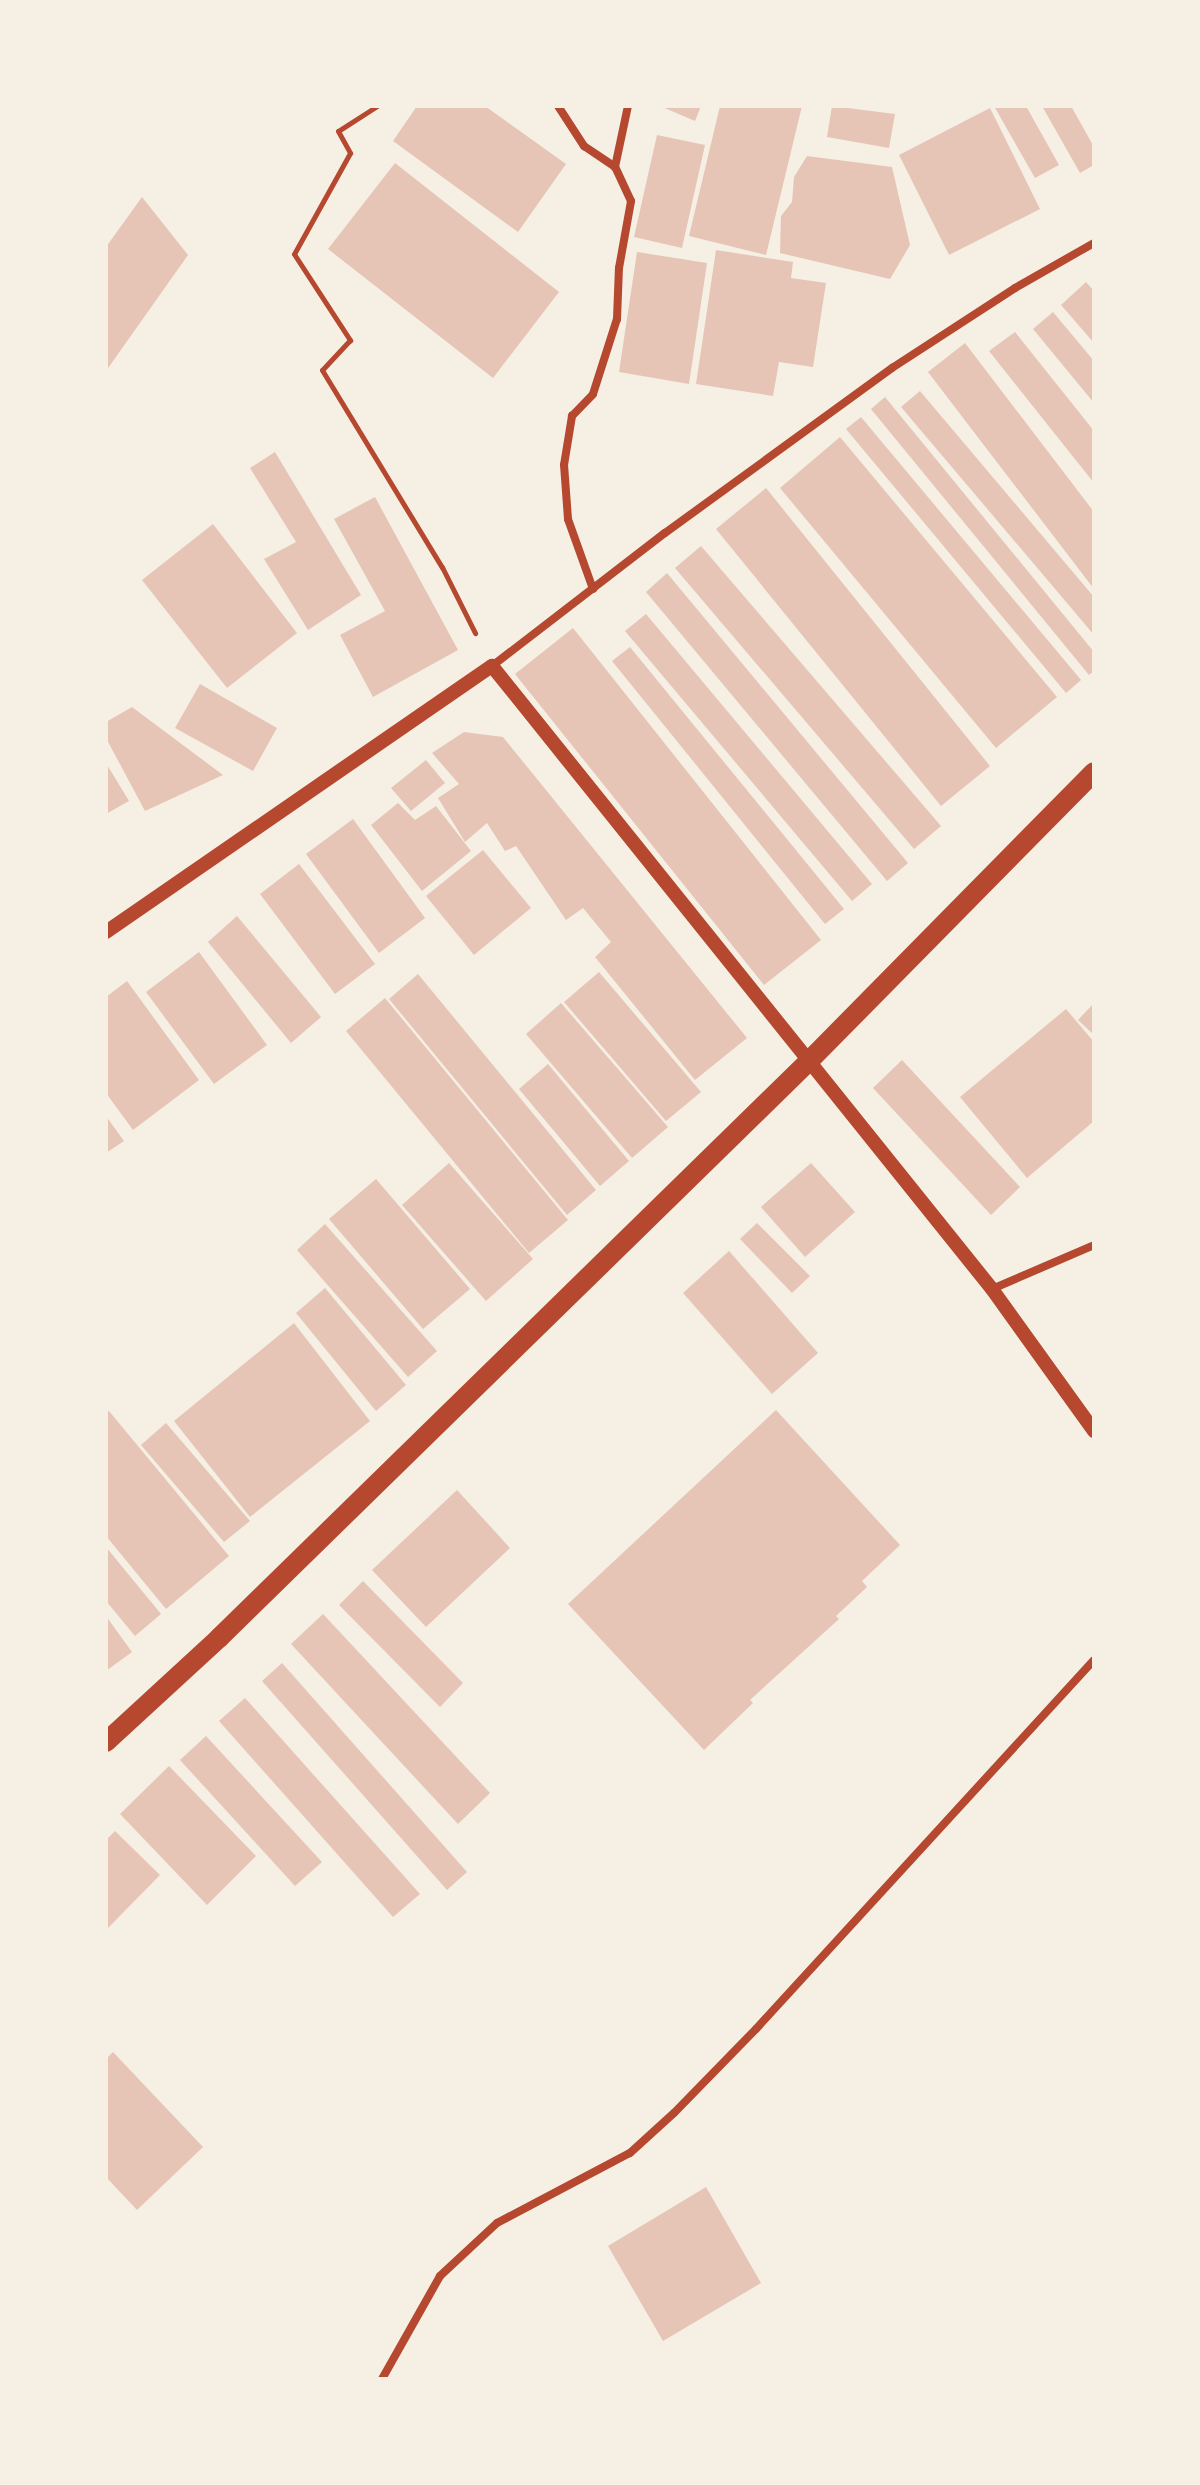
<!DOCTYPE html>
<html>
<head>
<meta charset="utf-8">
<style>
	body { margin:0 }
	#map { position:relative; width:1200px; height:2485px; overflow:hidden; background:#f6efe4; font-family:"Noto Sans",sans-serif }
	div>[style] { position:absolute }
	.building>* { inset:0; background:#e6c5b7 }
	.path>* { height:5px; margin:-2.5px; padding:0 2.5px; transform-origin:2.5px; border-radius:2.5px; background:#b5482f }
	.minor>* { height:8px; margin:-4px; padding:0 4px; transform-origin:4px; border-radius:4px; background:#b5482f }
	.tertiary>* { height:14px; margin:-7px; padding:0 7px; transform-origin:7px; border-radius:7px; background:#b5482f }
	.primary>* { height:20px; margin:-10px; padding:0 10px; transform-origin:10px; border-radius:10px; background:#b5482f }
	span { translate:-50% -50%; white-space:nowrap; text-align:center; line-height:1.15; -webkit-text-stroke:8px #f6efe4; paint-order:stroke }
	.frame { position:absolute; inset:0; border:108px solid #f6efe4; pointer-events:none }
</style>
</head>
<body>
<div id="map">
	<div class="building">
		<i style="clip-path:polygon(417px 106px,485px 106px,566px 164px,518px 232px,393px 141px)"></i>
		<i style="clip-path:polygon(660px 106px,701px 106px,695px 121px)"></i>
		<i style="clip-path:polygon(720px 106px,802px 106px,766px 255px,689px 236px)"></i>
		<i style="clip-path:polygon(832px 106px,895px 114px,889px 148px,827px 137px)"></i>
		<i style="clip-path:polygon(994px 106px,1026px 106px,1059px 165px,1035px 178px)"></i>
		<i style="clip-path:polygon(1042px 106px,1071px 106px,1094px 147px,1094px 165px,1080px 173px)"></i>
		<i style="clip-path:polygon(990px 108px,1040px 209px,949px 255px,899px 155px)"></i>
		<i style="clip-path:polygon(657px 135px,705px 145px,682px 248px,634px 237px)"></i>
		<i style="clip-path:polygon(807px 156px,892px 167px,910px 245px,890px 279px,780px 253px,781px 216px,792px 202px,794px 177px)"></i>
		<i style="clip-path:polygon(395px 163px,559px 292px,493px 378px,328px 249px)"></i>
		<i style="clip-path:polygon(142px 197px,188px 255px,106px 371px,106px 247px)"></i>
		<i style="clip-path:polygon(716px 250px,793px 262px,791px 278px,826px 283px,813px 367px,779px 362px,773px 396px,696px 384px)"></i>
		<i style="clip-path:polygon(637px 252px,707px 263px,689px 384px,619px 372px)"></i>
		<i style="clip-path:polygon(1086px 282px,1094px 291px,1094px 343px,1061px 305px)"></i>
		<i style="clip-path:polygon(1053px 312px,1094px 361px,1094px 403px,1033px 329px)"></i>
		<i style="clip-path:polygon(1015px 332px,1094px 431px,1094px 483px,989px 351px)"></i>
		<i style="clip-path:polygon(965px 343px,1094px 512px,1094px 589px,928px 372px)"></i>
		<i style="clip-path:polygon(920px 391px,1094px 597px,1094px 635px,901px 407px)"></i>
		<i style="clip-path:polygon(885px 397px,1094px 652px,1094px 671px,1089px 675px,871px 409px)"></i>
		<i style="clip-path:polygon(861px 417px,1081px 680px,1066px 693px,846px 429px)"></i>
		<i style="clip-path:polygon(840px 437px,1057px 697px,996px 748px,780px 488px)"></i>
		<i style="clip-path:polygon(275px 452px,361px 595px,308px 630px,264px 559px,296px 542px,250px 468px)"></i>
		<i style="clip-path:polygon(766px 488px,990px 766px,941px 806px,716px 529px)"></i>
		<i style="clip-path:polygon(375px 497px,458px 650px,373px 697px,340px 635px,385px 611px,334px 519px)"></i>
		<i style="clip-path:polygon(213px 524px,297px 633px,227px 688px,142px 580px)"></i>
		<i style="clip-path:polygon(701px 546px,941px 826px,914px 849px,675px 568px)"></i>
		<i style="clip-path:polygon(667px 573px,908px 863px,887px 881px,646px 592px)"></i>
		<i style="clip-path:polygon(646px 614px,872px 884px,852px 901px,625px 631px)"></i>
		<i style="clip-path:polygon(573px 628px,821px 940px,764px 985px,515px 674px)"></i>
		<i style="clip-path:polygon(630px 647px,844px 909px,825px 924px,612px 661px)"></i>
		<i style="clip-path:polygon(200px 684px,277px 728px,253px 771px,175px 728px)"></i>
		<i style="clip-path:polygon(132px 707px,223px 775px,145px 811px,106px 738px,106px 722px)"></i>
		<i style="clip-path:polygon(464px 732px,503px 737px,747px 1038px,695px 1080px,595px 957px,611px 942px,583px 908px,566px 920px,516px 846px,505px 851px,487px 823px,465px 842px,438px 798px,459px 784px,432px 753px)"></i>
		<i style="clip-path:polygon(426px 760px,445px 783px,411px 811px,391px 788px)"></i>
		<i style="clip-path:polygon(106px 763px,129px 801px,106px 814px)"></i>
		<i style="clip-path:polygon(398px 803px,415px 820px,436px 806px,471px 851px,422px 891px,371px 825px)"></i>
		<i style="clip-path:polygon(353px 819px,425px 918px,379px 953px,306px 854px)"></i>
		<i style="clip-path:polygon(483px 850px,531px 908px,474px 955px,426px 896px)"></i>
		<i style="clip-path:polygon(299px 864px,375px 964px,335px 994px,260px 894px)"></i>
		<i style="clip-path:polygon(237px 916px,321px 1017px,291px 1043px,208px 942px)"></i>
		<i style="clip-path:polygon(199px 952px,267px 1045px,214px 1084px,146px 992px)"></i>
		<i style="clip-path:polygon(599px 972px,701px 1092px,666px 1121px,564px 1002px)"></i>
		<i style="clip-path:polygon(418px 974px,596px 1190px,567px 1215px,389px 999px)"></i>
		<i style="clip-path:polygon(127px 981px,199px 1080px,133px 1130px,106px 1093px,106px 997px)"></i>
		<i style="clip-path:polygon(385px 998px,568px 1220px,529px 1253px,346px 1031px)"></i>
		<i style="clip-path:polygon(561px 1003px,668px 1127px,632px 1158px,526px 1034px)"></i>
		<i style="clip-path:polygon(1094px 1003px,1094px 1035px,1078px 1020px)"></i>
		<i style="clip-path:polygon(1066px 1009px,1094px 1042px,1094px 1121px,1027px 1178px,960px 1097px)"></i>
		<i style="clip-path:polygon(902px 1060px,1020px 1187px,991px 1215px,873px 1088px)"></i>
		<i style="clip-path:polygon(548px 1064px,629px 1161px,600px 1186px,519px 1089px)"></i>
		<i style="clip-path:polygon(106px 1116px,124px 1141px,106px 1153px)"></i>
		<i style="clip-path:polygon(449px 1163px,533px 1259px,486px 1301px,402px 1205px)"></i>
		<i style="clip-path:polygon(811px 1163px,855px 1212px,805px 1257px,761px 1207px)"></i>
		<i style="clip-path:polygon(376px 1179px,470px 1289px,423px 1329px,329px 1219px)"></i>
		<i style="clip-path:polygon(757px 1223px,810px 1276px,792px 1293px,740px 1239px)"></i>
		<i style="clip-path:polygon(325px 1224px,437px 1351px,408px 1377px,297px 1250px)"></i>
		<i style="clip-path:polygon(729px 1251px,818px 1353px,772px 1394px,683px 1293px)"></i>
		<i style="clip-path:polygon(325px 1288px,406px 1385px,376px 1411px,296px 1313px)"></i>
		<i style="clip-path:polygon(294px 1323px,370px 1421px,250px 1517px,174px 1421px)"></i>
		<i style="clip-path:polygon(776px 1410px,900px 1545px,862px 1581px,867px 1587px,836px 1616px,839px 1619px,750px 1700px,753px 1703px,704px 1750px,568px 1604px)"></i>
		<i style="clip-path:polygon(109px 1411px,229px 1556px,166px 1609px,106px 1536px,106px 1413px)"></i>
		<i style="clip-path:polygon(166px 1423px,250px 1521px,224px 1542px,141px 1445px)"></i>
		<i style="clip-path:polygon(457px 1490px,510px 1548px,426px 1627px,372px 1570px)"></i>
		<i style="clip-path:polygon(106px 1547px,161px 1614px,135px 1636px,106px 1601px)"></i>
		<i style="clip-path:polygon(363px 1581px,463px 1683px,440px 1707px,339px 1605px)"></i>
		<i style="clip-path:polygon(323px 1614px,490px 1793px,458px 1824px,291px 1644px)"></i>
		<i style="clip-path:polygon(106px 1616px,132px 1652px,106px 1671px)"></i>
		<i style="clip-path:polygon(282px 1663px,467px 1872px,447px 1890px,262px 1681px)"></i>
		<i style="clip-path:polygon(245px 1698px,420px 1894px,393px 1917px,219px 1721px)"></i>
		<i style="clip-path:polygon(206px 1736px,322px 1862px,295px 1886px,180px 1760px)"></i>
		<i style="clip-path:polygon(169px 1766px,256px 1856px,207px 1905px,120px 1814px)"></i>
		<i style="clip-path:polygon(115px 1831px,160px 1875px,106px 1930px,106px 1840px)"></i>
		<i style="clip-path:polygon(113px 2052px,203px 2147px,137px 2210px,106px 2177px,106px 2059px)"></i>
		<i style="clip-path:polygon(706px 2187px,761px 2283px,663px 2341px,608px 2246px)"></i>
	</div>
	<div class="path">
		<i style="left:377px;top:106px;width:46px;rotate:147.3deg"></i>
		<i style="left:338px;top:131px;width:25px;rotate:61deg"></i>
		<i style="left:350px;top:153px;width:115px;rotate:119deg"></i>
		<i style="left:294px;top:254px;width:103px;rotate:56.9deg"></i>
		<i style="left:350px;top:340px;width:41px;rotate:133deg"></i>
		<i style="left:322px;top:370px;width:231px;rotate:58.7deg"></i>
		<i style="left:442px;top:567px;width:74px;rotate:63.4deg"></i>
	</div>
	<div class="minor">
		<i style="left:558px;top:106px;width:48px;rotate:57deg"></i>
		<i style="left:584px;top:146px;width:37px;rotate:34deg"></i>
		<i style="left:593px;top:589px;width:74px;rotate:-109.7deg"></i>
		<i style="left:568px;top:519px;width:54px;rotate:-94.2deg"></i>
		<i style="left:564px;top:465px;width:50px;rotate:-80.7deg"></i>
		<i style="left:572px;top:416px;width:30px;rotate:-46deg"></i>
		<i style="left:593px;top:394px;width:79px;rotate:-72.3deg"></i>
		<i style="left:617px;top:319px;width:51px;rotate:-87.8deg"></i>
		<i style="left:619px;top:268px;width:68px;rotate:-79.8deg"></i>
		<i style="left:631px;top:201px;width:38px;rotate:-115deg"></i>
		<i style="left:615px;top:167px;width:62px;rotate:-78deg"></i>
		<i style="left:492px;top:666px;width:218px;rotate:-37.6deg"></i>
		<i style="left:665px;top:533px;width:281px;rotate:-36deg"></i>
		<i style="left:892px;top:368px;width:147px;rotate:-33deg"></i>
		<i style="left:1015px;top:288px;width:91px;rotate:-29.7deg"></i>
		<i style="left:992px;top:1289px;width:111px;rotate:-23.3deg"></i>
		<i style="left:382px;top:2379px;width:118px;rotate:-60.6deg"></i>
		<i style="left:440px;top:2276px;width:78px;rotate:-42.9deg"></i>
		<i style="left:497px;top:2223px;width:150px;rotate:-27.8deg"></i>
		<i style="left:630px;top:2153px;width:59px;rotate:-42.3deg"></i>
		<i style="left:674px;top:2113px;width:117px;rotate:-45.7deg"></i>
		<i style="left:756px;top:2029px;width:500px;rotate:-47.51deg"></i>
	</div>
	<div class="tertiary">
		<i style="left:106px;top:932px;width:469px;rotate:-34.6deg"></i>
		<i style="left:492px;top:666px;width:799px;rotate:51.25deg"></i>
		<i style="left:992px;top:1289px;width:175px;rotate:54.3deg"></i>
	</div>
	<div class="primary">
		<i style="left:106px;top:1742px;width:154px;rotate:-42.6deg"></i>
		<i style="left:219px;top:1638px;width:824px;rotate:-44.36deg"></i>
		<i style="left:808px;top:1062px;width:407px;rotate:-45.4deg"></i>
	</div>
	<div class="frame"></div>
</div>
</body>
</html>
